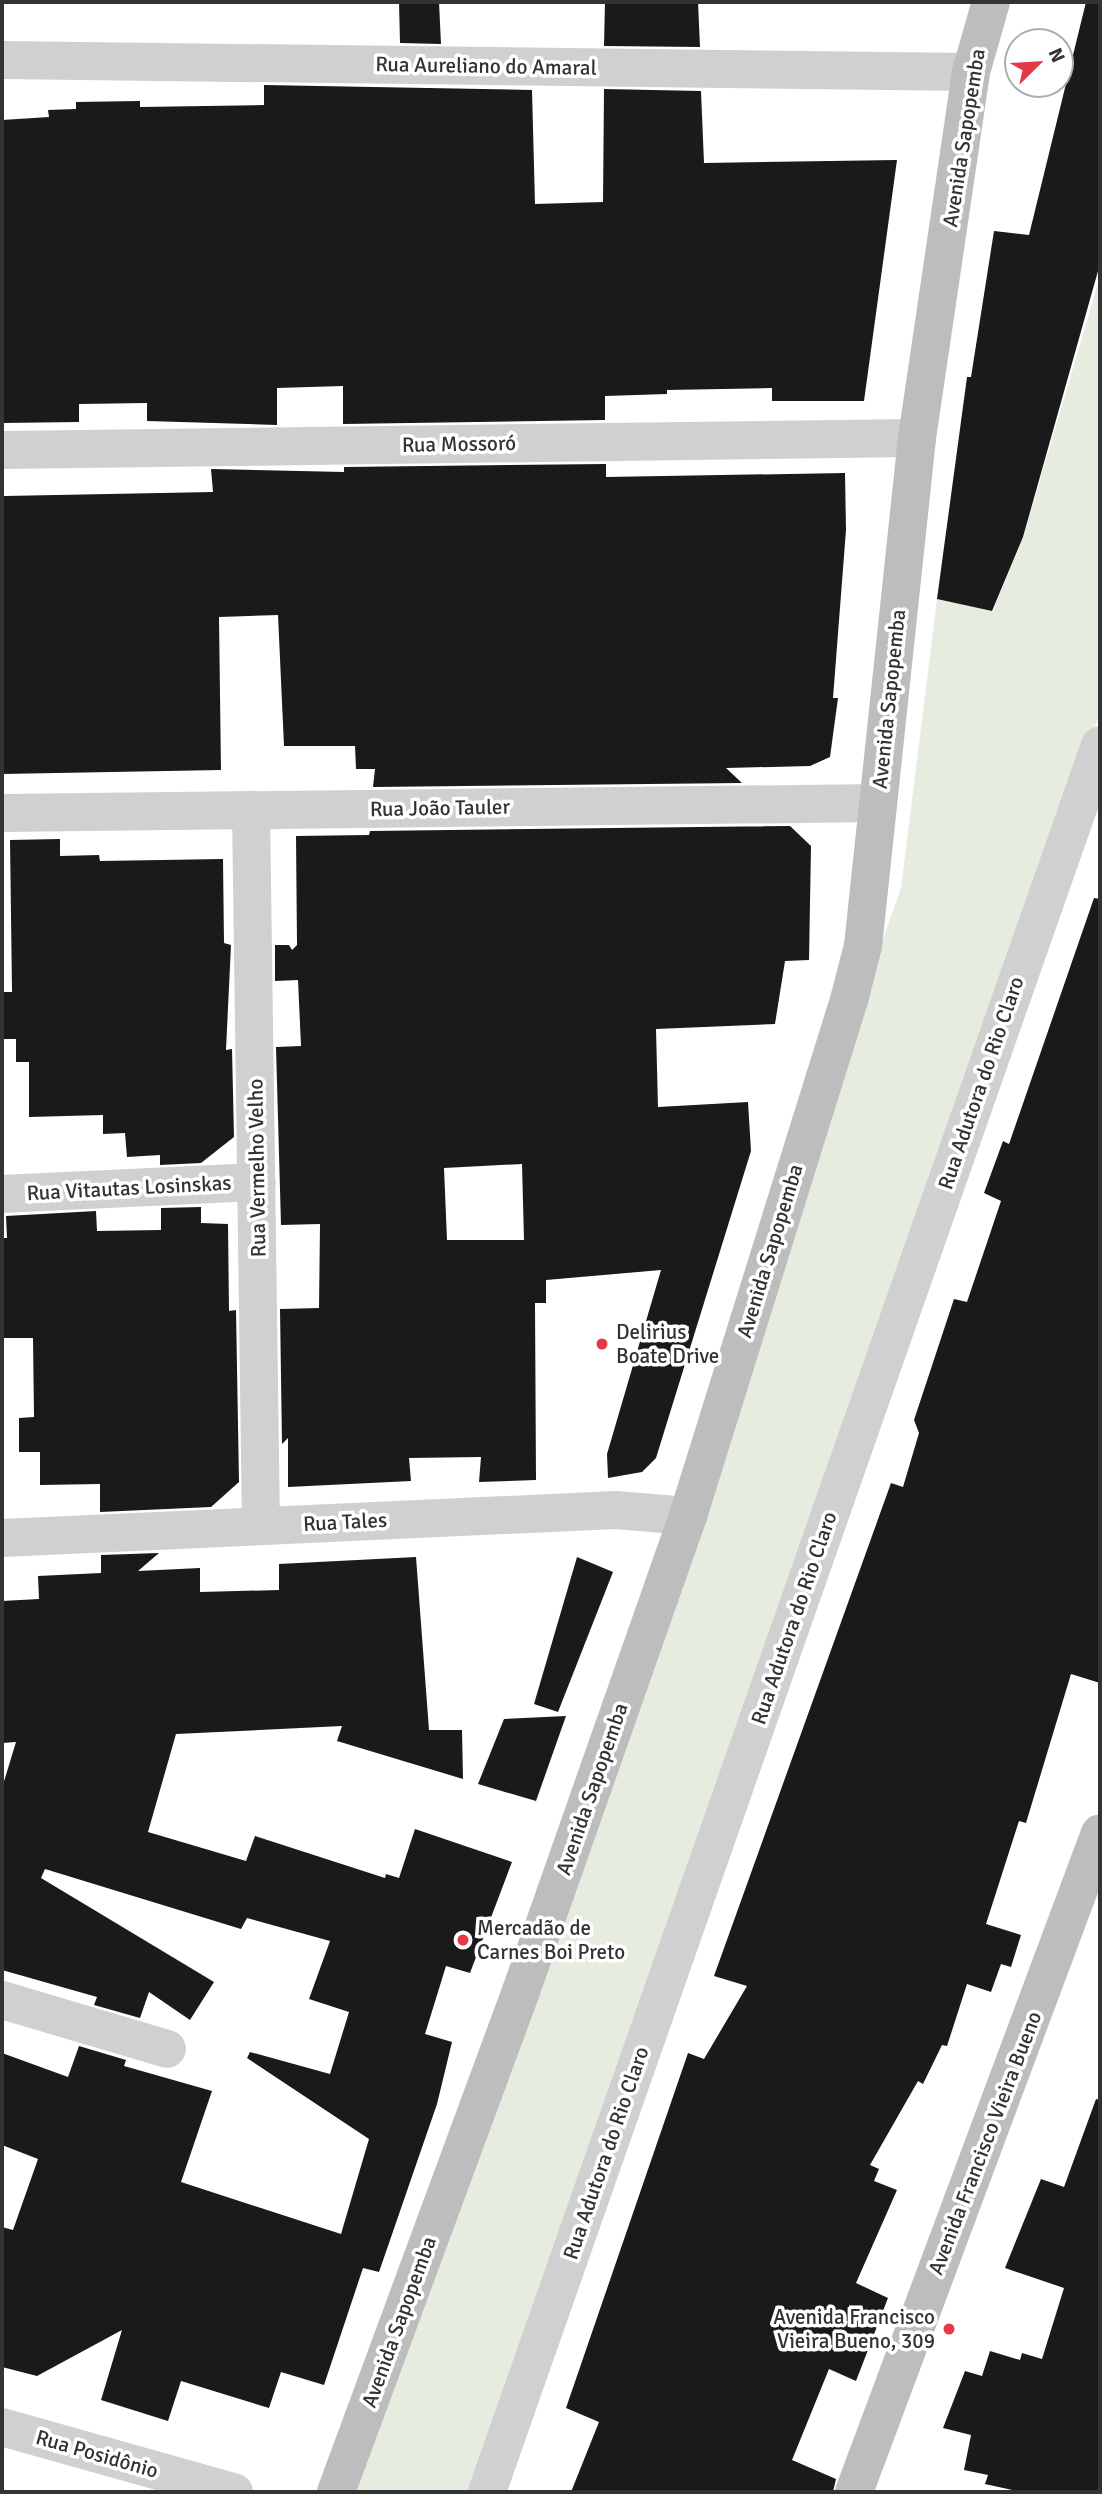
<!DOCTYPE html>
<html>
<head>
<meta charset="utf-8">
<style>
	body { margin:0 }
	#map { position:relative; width:1102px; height:2494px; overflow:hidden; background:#fff; font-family:Signika,sans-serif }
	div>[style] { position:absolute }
	.green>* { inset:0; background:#e6ecdf }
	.building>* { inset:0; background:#1a1a1a }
	.street>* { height:38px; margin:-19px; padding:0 19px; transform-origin:19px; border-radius:19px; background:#d0d0d0 }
	.secondary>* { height:38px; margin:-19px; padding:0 19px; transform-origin:19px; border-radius:19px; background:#bdbdbd }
	.dots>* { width:19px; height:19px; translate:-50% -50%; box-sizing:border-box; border:4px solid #fff; border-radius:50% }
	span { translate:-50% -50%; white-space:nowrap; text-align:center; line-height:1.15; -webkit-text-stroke:7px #fff; paint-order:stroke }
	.street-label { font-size:21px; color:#333 }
	.poi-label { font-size:21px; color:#333 }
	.left { translate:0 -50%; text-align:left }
	.right { translate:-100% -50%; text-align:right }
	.frame { position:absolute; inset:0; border:4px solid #333; pointer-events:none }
	.north { position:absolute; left:1004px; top:28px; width:70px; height:70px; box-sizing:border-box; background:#fff; border:2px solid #adadad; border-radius:50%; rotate:66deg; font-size:19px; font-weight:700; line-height:28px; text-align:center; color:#333 }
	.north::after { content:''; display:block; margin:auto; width:24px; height:32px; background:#e63946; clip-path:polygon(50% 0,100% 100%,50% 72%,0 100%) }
</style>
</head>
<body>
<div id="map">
	<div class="green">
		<i style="clip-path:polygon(1100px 276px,1100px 713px,472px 2492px,334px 2492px,901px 888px,937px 599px,993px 611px,1023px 538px)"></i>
	</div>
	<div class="building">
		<i style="clip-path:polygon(399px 2px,439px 2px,441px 44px,400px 43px)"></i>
		<i style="clip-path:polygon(605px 2px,698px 2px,700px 47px,604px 46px)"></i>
		<i style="clip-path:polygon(1086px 2px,1100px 2px,1100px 264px,1023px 537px,992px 611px,937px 599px,967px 377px,971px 377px,994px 231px,1029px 235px)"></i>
		<i style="clip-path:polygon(264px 85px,532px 90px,535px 204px,603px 202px,604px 89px,701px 91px,704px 163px,897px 160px,864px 401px,772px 401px,772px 388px,667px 390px,667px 394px,605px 396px,605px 420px,343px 424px,343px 386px,277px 388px,277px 425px,147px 421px,147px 403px,79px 404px,79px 422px,2px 423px,2px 120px,49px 117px,48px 110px,76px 109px,76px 102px,140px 101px,140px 107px,264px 105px)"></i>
		<i style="clip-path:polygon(606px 464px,606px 477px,845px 473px,846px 530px,833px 698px,838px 698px,830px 757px,810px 766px,726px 768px,742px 783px,373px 787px,375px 769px,356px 769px,355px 746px,284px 746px,278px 615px,219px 617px,221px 770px,2px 774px,4px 496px,213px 492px,211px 469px,344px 472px,344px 467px)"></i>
		<i style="clip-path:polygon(evenodd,790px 826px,811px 846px,809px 960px,785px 961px,775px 1024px,656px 1029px,658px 1107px,748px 1102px,751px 1151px,656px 1458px,642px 1472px,608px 1478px,607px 1454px,661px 1270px,546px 1280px,546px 1303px,535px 1303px,536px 1480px,479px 1482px,481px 1457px,409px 1458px,411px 1481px,288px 1487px,288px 1438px,282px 1444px,280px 1309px,319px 1308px,320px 1224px,281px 1225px,276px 1047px,301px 1046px,298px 980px,275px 981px,275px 945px,289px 945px,292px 950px,297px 945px,296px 836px,369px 835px,370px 831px,790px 826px,522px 1164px,524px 1240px,447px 1240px,444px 1168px,522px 1164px)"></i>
		<i style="clip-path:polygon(60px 839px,60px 856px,99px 855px,100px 861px,223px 859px,224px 943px,231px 945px,226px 1050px,232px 1049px,234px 1137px,201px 1163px,160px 1165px,160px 1155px,127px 1157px,125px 1133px,103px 1134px,103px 1115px,29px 1117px,29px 1062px,16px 1062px,16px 1039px,2px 1039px,2px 992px,12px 992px,10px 840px)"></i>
		<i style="clip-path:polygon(1094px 898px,1100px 899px,1100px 1683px,1071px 1674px,1026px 1823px,1019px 1821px,986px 1924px,1021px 1935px,1011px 1967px,1001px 1964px,991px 1992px,967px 1984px,947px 2046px,942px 2045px,923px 2084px,918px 2081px,870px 2165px,879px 2169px,874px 2181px,897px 2190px,856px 2283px,888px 2298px,856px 2381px,829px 2369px,792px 2460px,836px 2479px,833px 2492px,571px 2492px,599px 2422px,566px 2408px,688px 2053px,704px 2059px,747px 1986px,714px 1976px,891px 1483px,903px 1487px,919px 1433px,914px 1420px,954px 1299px,967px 1302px,1001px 1201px,984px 1193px,1003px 1141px,1009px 1144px)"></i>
		<i style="clip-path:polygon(201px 1207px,201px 1223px,228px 1224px,229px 1311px,236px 1310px,239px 1482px,211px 1507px,100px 1512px,100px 1484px,40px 1485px,40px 1452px,19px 1452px,19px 1418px,34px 1417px,33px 1338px,2px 1338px,2px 1238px,7px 1238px,6px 1216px,96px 1211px,97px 1231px,161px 1230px,161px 1208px)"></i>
		<i style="clip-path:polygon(159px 1553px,138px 1571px,200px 1568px,200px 1592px,279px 1590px,279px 1564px,416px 1557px,429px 1730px,462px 1730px,463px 1779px,337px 1741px,342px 1726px,176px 1734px,148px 1832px,246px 1861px,255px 1836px,385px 1878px,386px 1874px,399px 1878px,415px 1829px,512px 1862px,470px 1973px,446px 1966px,425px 2034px,452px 2042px,437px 2104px,379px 2272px,363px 2268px,324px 2385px,281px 2372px,269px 2408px,181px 2381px,168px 2421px,101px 2400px,122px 2330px,37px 2376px,2px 2367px,2px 2227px,13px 2230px,38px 2159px,2px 2145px,2px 2053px,68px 2077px,79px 2046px,126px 2060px,124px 2066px,212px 2091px,181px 2182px,341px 2234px,369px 2139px,247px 2058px,250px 2052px,330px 2074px,349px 2012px,309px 1999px,330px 1941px,247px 1918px,241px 1929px,45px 1869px,41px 1878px,214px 1982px,190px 2020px,149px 1992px,140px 2018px,94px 2005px,97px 1997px,2px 1970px,2px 1788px,16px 1742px,2px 1743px,2px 1601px,39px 1599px,38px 1576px,101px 1573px,101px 1555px)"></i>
		<i style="clip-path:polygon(577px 1557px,613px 1572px,558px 1712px,534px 1704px)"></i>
		<i style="clip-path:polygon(566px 1716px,536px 1801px,478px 1784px,504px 1719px)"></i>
		<i style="clip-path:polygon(1096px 2099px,1100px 2100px,1100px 2492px,1022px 2492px,985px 2484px,988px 2475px,964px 2470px,971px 2435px,943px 2428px,965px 2371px,982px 2376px,990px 2351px,1020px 2360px,1022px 2353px,1042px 2359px,1064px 2288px,1005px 2268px,1041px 2179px,1064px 2187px)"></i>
	</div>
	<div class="street">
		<i style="left:2px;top:60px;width:969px;rotate:0.71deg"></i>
		<i style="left:2px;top:450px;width:915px;rotate:-0.75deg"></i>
		<i style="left:251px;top:810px;width:716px;rotate:89.2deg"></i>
		<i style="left:2px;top:813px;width:876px;rotate:-0.65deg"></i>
		<i style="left:2px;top:1194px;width:255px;rotate:-2.7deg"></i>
		<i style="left:2px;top:1538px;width:615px;rotate:-2.61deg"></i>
		<i style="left:616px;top:1510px;width:72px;rotate:4.8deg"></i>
		<i style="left:2px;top:2000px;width:172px;rotate:16.5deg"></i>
		<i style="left:2px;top:2427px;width:241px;rotate:15.7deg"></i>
		<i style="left:487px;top:2492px;width:1851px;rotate:-70.66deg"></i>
	</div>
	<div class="secondary">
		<i style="left:336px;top:2492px;width:534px;rotate:-69.73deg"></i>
		<i style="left:521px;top:1991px;width:504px;rotate:-70.63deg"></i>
		<i style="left:688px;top:1516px;width:541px;rotate:-72.67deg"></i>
		<i style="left:849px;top:1000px;width:56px;rotate:-75.5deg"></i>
		<i style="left:863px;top:946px;width:511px;rotate:-83.93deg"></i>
		<i style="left:917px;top:438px;width:370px;rotate:-81.6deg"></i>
		<i style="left:971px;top:72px;width:73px;rotate:-74.1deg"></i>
		<i style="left:854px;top:2492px;width:703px;rotate:-69.53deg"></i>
	</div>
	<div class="dots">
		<i style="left:602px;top:1344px;background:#e63946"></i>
		<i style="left:463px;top:1940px;background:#e63946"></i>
		<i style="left:949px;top:2329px;background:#e63946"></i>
	</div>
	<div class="street-label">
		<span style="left:486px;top:66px;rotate:1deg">Rua Aureliano do Amaral</span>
		<span style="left:964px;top:138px;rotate:-81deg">Avenida Sapopemba</span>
		<span style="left:459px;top:444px;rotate:-1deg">Rua Mossoró</span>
		<span style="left:889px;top:699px;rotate:-84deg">Avenida Sapopemba</span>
		<span style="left:440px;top:808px;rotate:-1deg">Rua João Tauler</span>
		<span style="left:981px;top:1083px;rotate:-71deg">Rua Adutora do Rio Claro</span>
		<span style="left:257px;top:1168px;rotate:-91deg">Rua Vermelho Velho</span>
		<span style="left:129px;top:1188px;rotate:-3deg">Rua Vitautas Losinskas</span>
		<span style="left:770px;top:1251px;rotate:-73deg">Avenida Sapopemba</span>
		<span style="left:345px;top:1522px;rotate:-3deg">Rua Tales</span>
		<span style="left:794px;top:1618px;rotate:-71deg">Rua Adutora do Rio Claro</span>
		<span style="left:592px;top:1789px;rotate:-71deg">Avenida Sapopemba</span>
		<span style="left:985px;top:2143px;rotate:-69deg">Avenida Francisco Vieira Bueno</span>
		<span style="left:606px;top:2153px;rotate:-71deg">Rua Adutora do Rio Claro</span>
		<span style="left:399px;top:2322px;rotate:-70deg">Avenida Sapopemba</span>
		<span style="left:97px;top:2454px;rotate:16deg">Rua Posidônio</span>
	</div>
	<div class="poi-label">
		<span class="left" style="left:616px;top:1344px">Delirius<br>Boate Drive</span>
		<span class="left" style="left:477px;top:1940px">Mercadão de<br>Carnes Boi Preto</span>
		<span class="right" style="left:935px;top:2329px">Avenida Francisco<br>Vieira Bueno, 309</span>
	</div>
	<div class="frame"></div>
	<div class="north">N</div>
</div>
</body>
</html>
